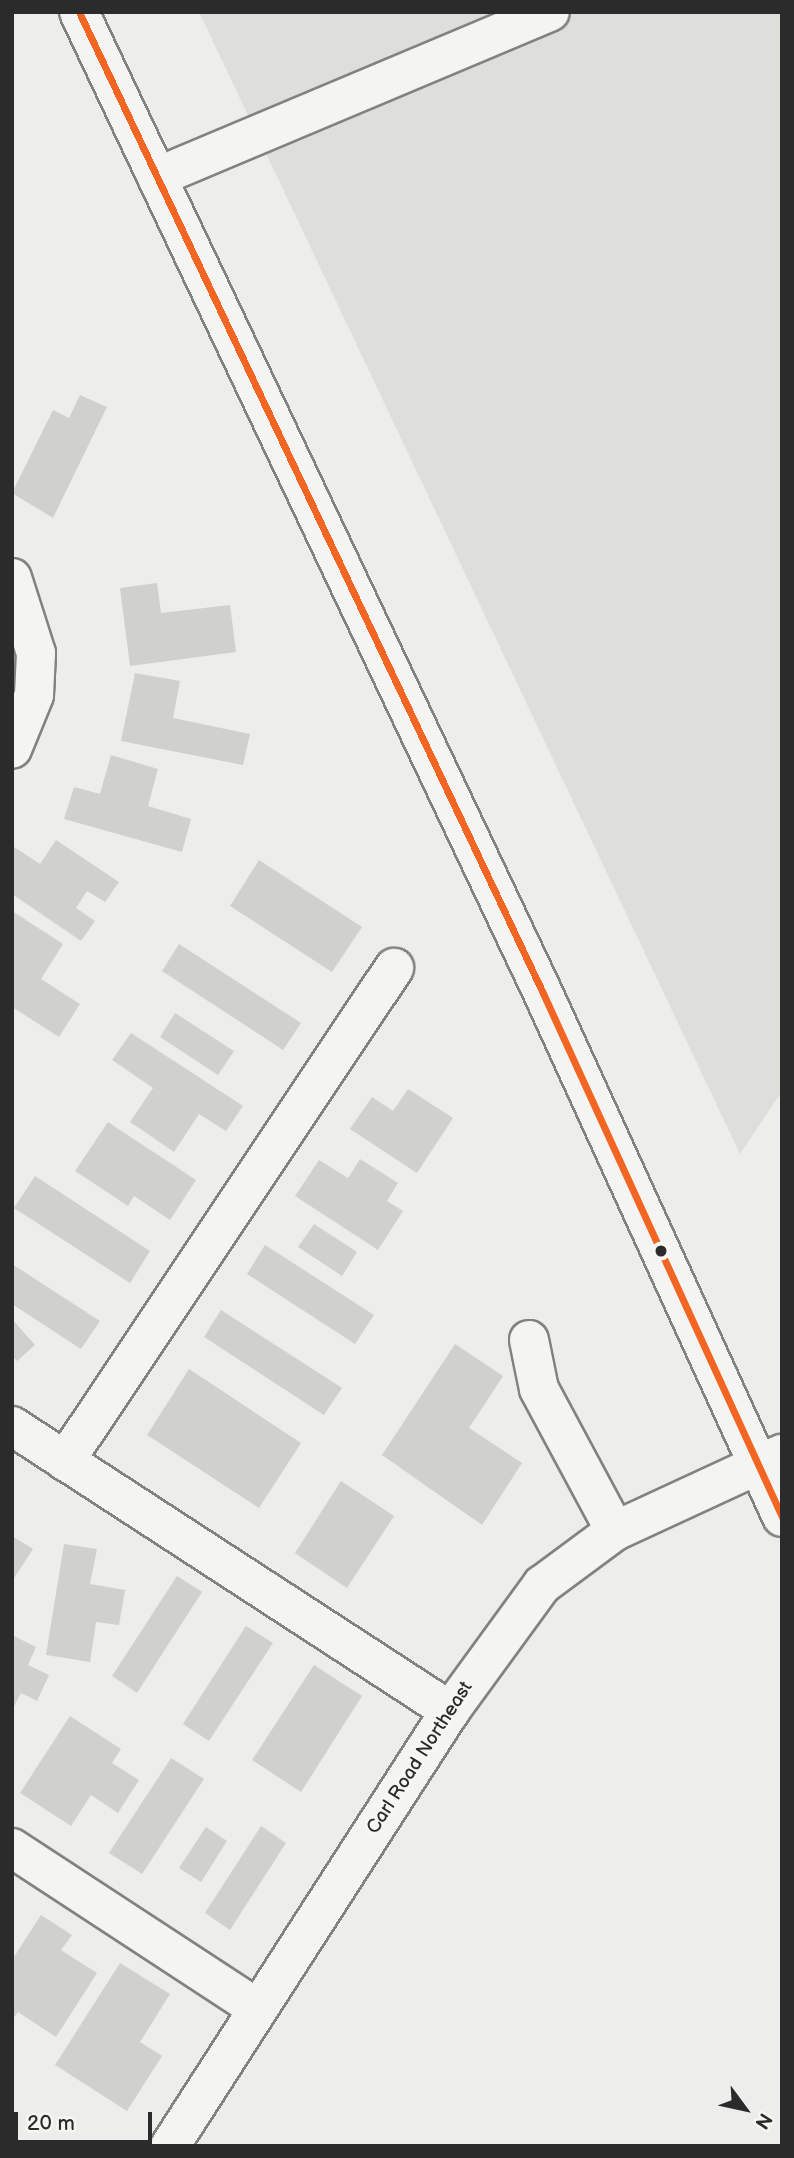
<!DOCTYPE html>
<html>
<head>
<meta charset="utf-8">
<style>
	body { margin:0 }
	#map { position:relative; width:794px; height:2158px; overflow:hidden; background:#ededeb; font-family:"Balsamiq Sans",sans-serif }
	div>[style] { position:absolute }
	.built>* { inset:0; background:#dededb }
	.building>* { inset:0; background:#d0d0cf }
	.roads { filter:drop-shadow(2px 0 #828281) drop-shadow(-2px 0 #828281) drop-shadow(0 2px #828281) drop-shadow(0 -2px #828281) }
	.minor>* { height:38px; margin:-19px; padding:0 19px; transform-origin:19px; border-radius:19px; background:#f4f4f2 }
	.major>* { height:38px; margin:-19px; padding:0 19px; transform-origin:19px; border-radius:19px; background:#f4f4f2 }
	.bus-1>* { height:7px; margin:-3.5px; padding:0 3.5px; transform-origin:3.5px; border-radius:3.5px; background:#f26522 }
	.dots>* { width:19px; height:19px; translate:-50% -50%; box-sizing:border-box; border:4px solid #f6f6f2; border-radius:50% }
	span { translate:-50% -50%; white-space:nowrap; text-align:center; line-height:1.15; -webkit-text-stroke:6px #f6f6f2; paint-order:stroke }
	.street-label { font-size:19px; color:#2b2b2b }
	.frame { position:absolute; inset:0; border:14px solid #2b2b2b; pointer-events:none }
	.north { position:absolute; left:710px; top:2074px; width:70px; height:70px; -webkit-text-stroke:5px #f6f6f2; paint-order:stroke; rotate:123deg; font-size:19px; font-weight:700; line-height:28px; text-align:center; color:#2b2b2b }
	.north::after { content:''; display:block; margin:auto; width:24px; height:32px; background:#2b2b2b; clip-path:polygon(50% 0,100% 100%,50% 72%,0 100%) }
	.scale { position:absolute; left:14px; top:2112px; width:138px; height:32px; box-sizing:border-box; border:4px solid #2b2b2b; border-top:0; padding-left:9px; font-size:21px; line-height:24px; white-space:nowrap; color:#2b2b2b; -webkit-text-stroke:5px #f6f6f2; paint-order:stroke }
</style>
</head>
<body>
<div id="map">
	<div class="built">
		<i style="clip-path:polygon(199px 12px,782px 12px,782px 1091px,740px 1154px)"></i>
	</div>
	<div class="building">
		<i style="clip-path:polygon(80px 395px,107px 407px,53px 518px,12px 493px,53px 410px,69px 418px)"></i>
		<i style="clip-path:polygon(157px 583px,161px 613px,230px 605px,236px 652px,130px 666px,120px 588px)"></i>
		<i style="clip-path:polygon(135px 673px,180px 681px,173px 718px,250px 734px,243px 765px,121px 741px)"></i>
		<i style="clip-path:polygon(111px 755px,158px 769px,148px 806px,191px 819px,182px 852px,64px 819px,74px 787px,100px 794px)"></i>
		<i style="clip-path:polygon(56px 840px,119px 882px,105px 902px,87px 891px,76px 908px,95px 921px,81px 941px,12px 894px,14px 847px,40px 864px)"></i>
		<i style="clip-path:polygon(259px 860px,362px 927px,332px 972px,230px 906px)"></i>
		<i style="clip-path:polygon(12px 911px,63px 944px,41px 979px,80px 1004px,59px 1037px,12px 1007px)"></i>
		<i style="clip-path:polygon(179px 944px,301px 1023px,283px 1050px,162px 971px)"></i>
		<i style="clip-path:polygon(175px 1013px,234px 1051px,218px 1075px,160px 1037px)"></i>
		<i style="clip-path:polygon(131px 1033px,243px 1106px,226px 1131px,199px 1114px,174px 1152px,130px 1122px,153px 1088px,112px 1060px)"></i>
		<i style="clip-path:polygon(408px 1089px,453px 1118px,417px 1173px,350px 1129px,372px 1097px,393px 1111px)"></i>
		<i style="clip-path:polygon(108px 1122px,196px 1180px,170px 1220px,134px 1196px,128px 1206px,75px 1171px)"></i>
		<i style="clip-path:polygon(360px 1159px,398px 1183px,387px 1201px,403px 1211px,378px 1250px,295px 1196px,319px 1160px,348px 1178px)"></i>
		<i style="clip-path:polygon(35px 1176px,150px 1251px,130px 1283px,14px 1208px)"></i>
		<i style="clip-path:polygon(314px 1224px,357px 1252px,342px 1276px,298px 1247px)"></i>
		<i style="clip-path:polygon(265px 1245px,374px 1315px,355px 1344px,247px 1274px)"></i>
		<i style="clip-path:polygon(12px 1264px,100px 1321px,81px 1349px,12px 1304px)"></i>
		<i style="clip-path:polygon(221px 1310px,342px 1388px,324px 1415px,204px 1337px)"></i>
		<i style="clip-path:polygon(12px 1319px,35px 1345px,17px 1361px,12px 1356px)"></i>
		<i style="clip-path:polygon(455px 1344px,503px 1376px,469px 1428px,522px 1463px,482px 1525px,382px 1455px)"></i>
		<i style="clip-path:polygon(189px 1369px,301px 1443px,259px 1508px,147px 1435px)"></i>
		<i style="clip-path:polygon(341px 1481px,394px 1516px,347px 1588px,295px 1553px)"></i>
		<i style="clip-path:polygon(12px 1536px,33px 1549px,12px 1581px)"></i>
		<i style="clip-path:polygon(64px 1544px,97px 1549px,90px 1584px,125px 1590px,119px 1625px,96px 1622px,90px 1662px,46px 1655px)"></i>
		<i style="clip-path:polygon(177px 1576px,202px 1592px,137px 1693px,112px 1676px)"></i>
		<i style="clip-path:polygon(246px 1626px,273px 1643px,209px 1741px,183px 1724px)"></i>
		<i style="clip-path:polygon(12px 1635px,36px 1647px,28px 1665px,49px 1675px,37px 1701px,21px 1693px,12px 1710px)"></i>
		<i style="clip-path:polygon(314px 1665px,362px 1696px,301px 1792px,252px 1760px)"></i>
		<i style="clip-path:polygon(70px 1716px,121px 1749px,112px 1763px,139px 1780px,118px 1813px,91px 1795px,71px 1826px,20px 1793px)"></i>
		<i style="clip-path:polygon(171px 1758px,204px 1779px,142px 1874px,109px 1853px)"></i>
		<i style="clip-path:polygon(261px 1826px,286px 1843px,230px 1930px,205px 1913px)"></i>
		<i style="clip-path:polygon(206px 1827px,227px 1841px,201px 1882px,179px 1868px)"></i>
		<i style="clip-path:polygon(41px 1915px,72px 1935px,61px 1950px,97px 1973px,56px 2037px,18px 2012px,12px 2020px,12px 1960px)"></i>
		<i style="clip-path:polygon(120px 1963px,170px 1994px,140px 2042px,162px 2056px,127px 2111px,55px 2065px)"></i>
	</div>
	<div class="roads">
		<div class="minor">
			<i style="left:157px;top:177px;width:426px;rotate:-22.8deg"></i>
			<i style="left:12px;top:578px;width:79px;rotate:72.3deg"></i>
			<i style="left:36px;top:653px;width:42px;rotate:92.7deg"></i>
			<i style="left:34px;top:695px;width:58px;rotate:112.2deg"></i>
			<i style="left:529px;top:1340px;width:50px;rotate:78.5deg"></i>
			<i style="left:539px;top:1389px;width:161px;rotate:61.8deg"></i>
			<i style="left:12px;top:1426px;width:523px;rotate:33.05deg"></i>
			<i style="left:65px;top:1461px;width:593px;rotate:-56.28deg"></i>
			<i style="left:12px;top:1848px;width:294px;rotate:33.2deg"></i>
			<i style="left:170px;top:2146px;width:517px;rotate:-57.23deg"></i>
			<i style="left:450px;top:1711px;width:156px;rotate:-53.9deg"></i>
			<i style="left:542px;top:1585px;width:91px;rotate:-36.5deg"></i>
			<i style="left:615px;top:1531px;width:184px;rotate:-24.8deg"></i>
		</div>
		<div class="major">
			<i style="left:79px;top:12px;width:1083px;rotate:64.69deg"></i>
			<i style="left:542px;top:991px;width:578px;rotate:65.47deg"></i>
		</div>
	</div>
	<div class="bus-1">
		<i style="left:79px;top:12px;width:1083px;rotate:64.69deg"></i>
		<i style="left:542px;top:991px;width:578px;rotate:65.47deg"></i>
	</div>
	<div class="dots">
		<i style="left:661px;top:1251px;background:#2b2b2b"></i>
	</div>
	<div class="street-label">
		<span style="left:420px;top:1758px;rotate:-57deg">Carl Road Northeast</span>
	</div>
	<div class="frame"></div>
	<div class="north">N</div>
	<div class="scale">20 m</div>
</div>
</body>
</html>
